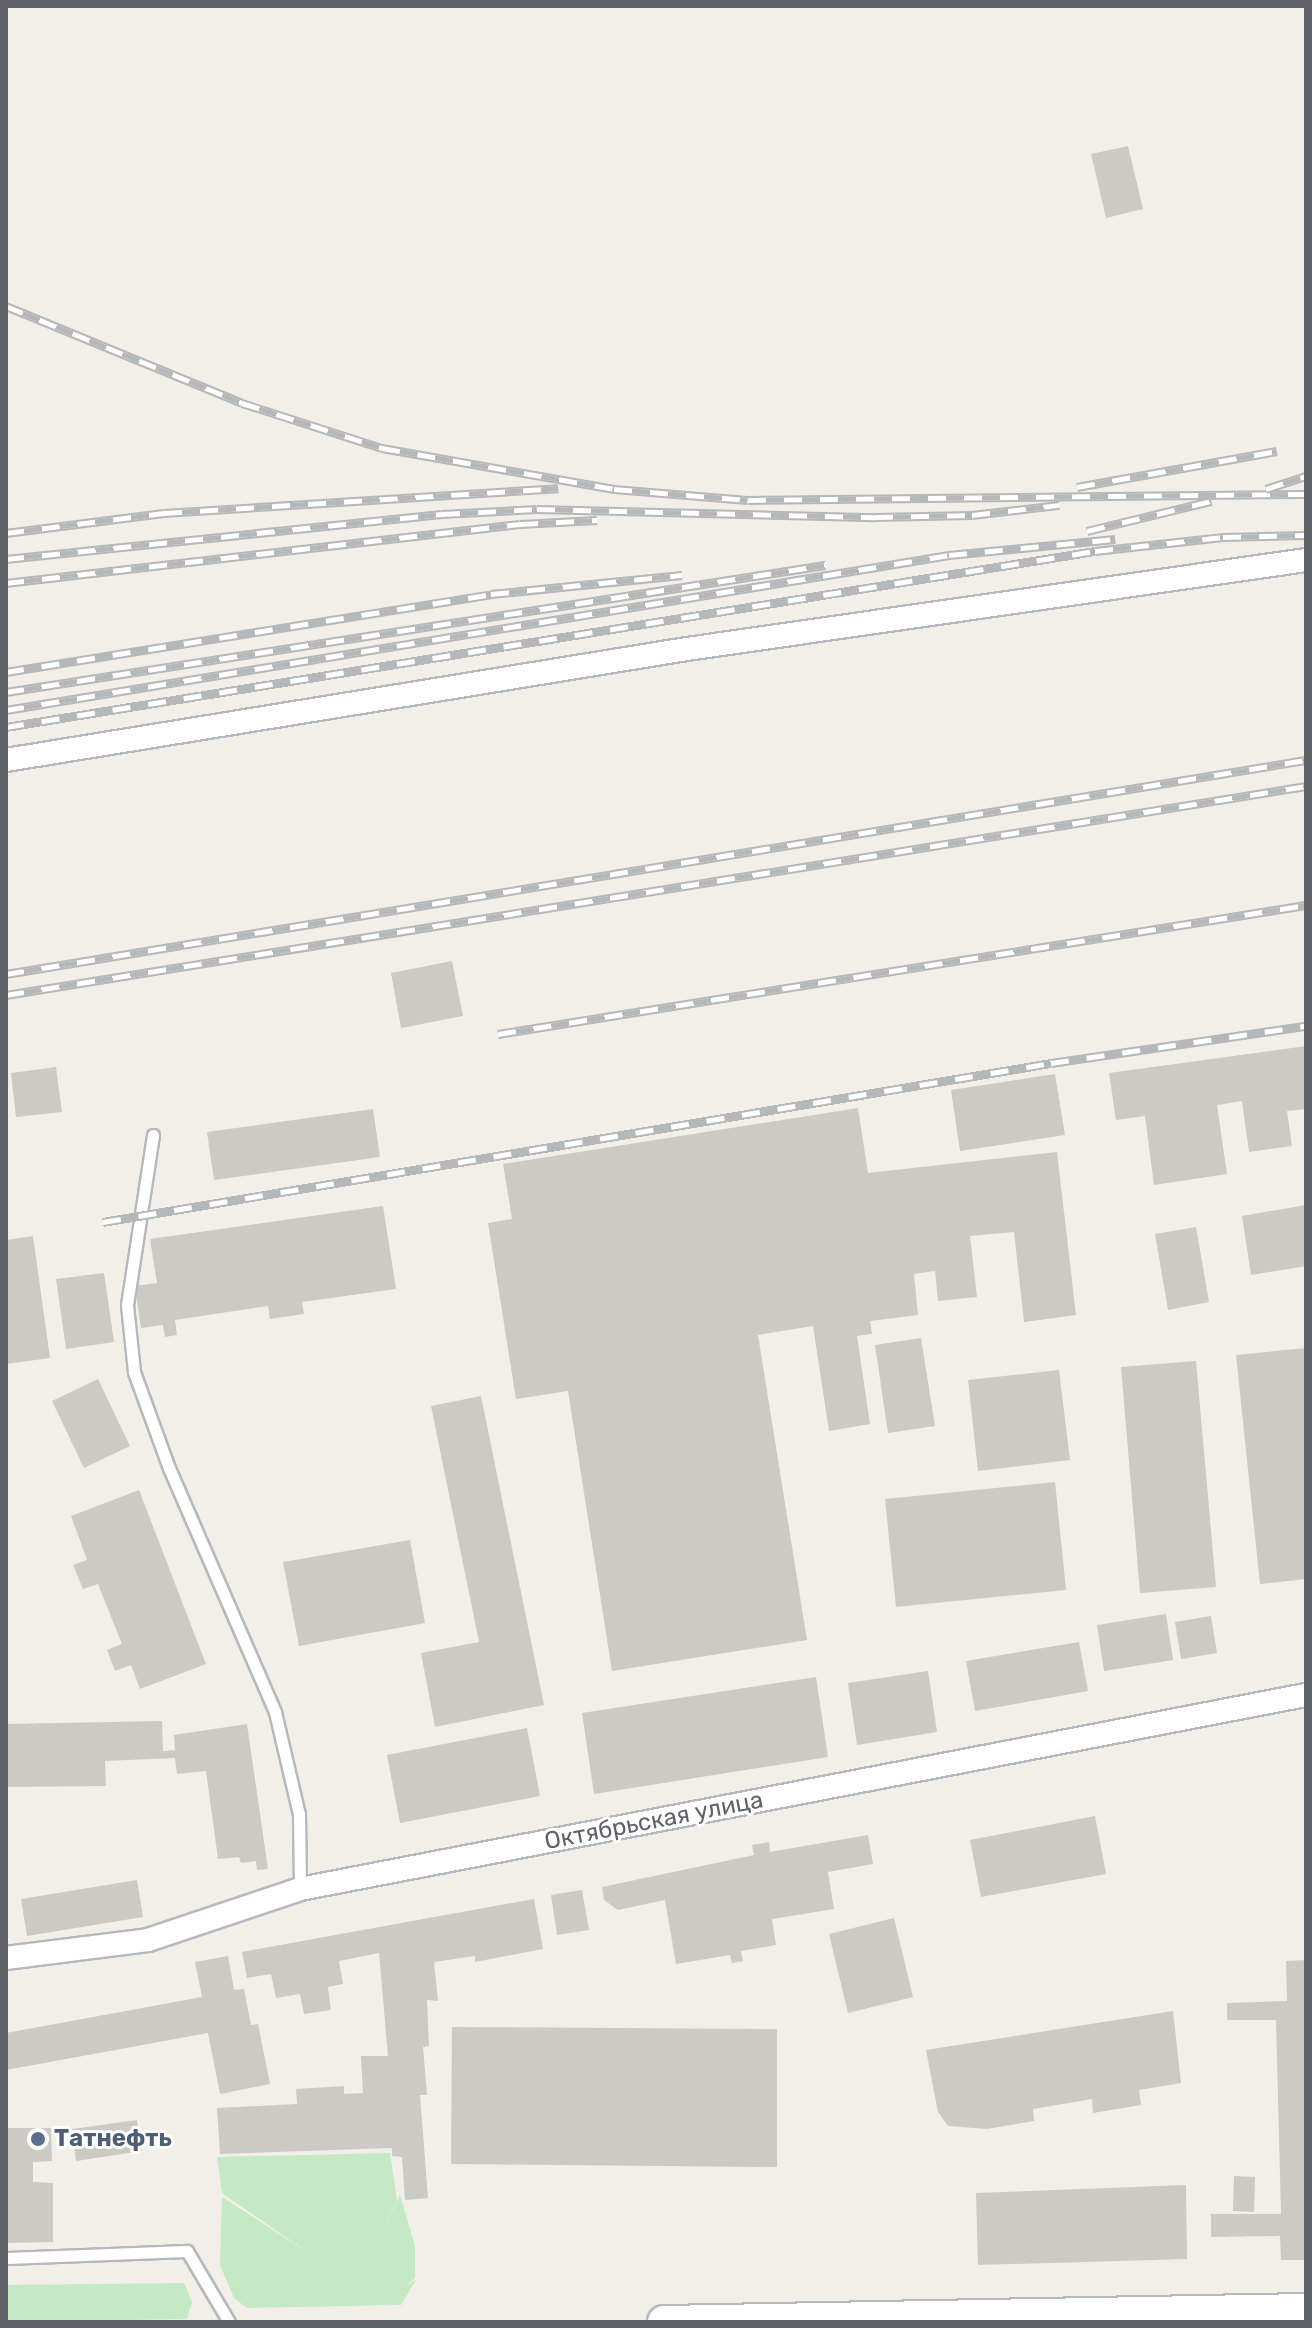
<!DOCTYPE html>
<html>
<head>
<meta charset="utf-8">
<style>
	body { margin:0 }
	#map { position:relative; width:1312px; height:2328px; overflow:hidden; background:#f1efe8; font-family:Rubik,sans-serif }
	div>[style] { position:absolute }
	.green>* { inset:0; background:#c5e8c5 }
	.building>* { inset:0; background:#cccac5 }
	.roads { filter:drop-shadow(2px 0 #b5b8bc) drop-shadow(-2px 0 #b5b8bc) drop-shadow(0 2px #b5b8bc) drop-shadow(0 -2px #b5b8bc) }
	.lane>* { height:11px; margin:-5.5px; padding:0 5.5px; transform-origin:5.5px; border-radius:5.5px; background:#fff }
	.street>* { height:22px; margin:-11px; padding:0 11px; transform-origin:11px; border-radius:11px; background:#fff }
	.secondary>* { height:32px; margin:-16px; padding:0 16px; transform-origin:16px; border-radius:16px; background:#fff }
	.rail>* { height:9px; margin-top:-4.5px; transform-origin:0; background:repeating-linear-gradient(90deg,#fff 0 18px,#b6b7b8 0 36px); box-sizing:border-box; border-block:2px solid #b6b7b8 }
	.dots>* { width:22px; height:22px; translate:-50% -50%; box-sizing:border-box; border:4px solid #fff; border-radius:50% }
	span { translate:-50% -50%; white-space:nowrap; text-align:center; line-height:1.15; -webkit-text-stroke:6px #fff; paint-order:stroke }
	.street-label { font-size:24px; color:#5f6368 }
	.service-label { font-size:24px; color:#4e5e75; font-weight:700 }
	.left { translate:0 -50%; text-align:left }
	.frame { position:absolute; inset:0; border:8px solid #5f6368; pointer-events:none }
</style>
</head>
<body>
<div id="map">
	<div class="green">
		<i style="clip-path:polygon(390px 2153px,397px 2200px,370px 2257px,400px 2195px,415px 2246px,415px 2278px,406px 2286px,416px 2280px,401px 2305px,247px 2308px,234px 2298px,220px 2265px,222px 2197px,313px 2256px,222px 2193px,217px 2157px)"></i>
		<i style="clip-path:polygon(184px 2283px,192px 2302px,187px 2319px,6px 2322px,6px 2285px)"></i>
	</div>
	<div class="building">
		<i style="clip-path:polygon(1128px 146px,1143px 209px,1106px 218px,1091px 154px)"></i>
		<i style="clip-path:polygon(452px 961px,463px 1016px,401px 1028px,391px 973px)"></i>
		<i style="clip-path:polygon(1306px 1046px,1306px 1109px,1287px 1111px,1292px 1146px,1249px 1152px,1242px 1101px,1217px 1105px,1227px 1174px,1154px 1185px,1145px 1116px,1116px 1120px,1109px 1073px)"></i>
		<i style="clip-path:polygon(56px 1067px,62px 1112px,16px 1117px,11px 1073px)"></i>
		<i style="clip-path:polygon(1055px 1074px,1065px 1135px,960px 1151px,951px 1090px)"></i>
		<i style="clip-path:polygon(858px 1108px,868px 1173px,1057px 1152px,1076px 1315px,1024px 1322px,1014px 1232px,970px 1236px,977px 1297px,938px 1301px,935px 1271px,914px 1274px,918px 1315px,870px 1321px,872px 1334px,857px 1336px,870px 1424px,829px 1431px,813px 1326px,758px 1335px,807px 1640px,612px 1671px,568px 1391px,516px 1399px,488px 1223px,512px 1219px,503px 1164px)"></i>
		<i style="clip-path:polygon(373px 1109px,380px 1157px,214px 1180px,207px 1132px)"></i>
		<i style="clip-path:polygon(1306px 1205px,1306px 1266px,1251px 1275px,1242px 1216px)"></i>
		<i style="clip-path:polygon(383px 1206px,396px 1289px,302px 1302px,304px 1314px,270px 1319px,268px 1306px,175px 1320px,177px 1335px,165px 1337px,163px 1325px,141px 1328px,135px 1286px,157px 1283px,150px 1239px)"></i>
		<i style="clip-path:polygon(1196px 1227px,1209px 1302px,1168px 1310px,1155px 1234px)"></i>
		<i style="clip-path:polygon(33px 1236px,50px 1358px,6px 1364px,6px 1240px)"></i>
		<i style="clip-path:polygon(104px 1273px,114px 1342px,66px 1349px,56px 1279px)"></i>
		<i style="clip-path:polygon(921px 1338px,935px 1426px,888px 1433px,875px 1345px)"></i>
		<i style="clip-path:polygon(1306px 1348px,1306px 1579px,1260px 1584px,1236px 1355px)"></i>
		<i style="clip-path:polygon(1196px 1361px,1216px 1587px,1140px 1593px,1121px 1367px)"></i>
		<i style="clip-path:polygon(1059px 1370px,1070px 1460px,978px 1471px,968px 1380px)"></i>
		<i style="clip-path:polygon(98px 1379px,130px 1446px,84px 1468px,52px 1401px)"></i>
		<i style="clip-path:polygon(481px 1396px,544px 1705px,435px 1727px,421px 1653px,479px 1642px,431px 1406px)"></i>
		<i style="clip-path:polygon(1055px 1482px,1066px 1590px,896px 1607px,885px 1499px)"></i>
		<i style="clip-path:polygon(139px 1490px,206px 1664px,140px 1689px,131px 1665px,115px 1671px,107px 1650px,122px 1644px,98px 1584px,83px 1589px,73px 1565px,87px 1560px,71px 1516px)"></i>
		<i style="clip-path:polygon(410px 1540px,425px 1623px,299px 1646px,283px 1562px)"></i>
		<i style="clip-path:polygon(1166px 1614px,1173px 1660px,1104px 1671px,1097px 1625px)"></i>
		<i style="clip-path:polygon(1211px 1616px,1217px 1653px,1181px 1659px,1175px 1622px)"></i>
		<i style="clip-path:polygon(1079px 1642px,1088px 1691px,975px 1711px,966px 1661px)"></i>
		<i style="clip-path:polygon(928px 1671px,937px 1732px,857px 1745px,848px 1683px)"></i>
		<i style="clip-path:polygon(816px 1677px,828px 1757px,594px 1794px,582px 1713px)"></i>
		<i style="clip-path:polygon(162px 1721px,163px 1751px,175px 1750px,174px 1735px,247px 1724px,268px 1869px,257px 1870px,256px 1861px,241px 1863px,239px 1857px,218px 1859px,206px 1771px,177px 1774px,175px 1758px,105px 1761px,106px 1786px,6px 1787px,6px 1724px)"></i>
		<i style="clip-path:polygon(527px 1728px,540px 1796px,400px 1823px,387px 1755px)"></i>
		<i style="clip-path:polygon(1095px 1816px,1106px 1874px,981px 1897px,970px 1840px)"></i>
		<i style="clip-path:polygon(868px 1835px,873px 1864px,828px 1872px,834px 1909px,772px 1919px,776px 1945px,741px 1951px,743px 1961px,732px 1963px,730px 1955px,676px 1964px,665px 1900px,618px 1910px,604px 1900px,602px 1887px,754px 1855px,752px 1845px,769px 1842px,770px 1852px)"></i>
		<i style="clip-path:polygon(137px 1880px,143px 1917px,27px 1936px,21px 1899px)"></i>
		<i style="clip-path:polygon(582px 1890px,589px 1930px,557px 1935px,551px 1895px)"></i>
		<i style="clip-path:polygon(534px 1899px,543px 1949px,475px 1962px,475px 1956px,434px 1962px,438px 2001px,427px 2000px,429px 2046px,423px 2047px,427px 2095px,420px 2095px,428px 2198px,405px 2200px,402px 2157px,392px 2156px,392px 2148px,220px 2154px,217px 2108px,297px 2104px,296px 2089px,344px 2086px,344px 2094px,363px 2093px,361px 2056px,388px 2056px,379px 1953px,339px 1961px,343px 1984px,328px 1987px,331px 2010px,304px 2014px,300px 1994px,276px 1998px,271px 1974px,247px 1978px,242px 1952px)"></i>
		<i style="clip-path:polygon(894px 1918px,913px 1997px,848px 2013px,829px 1934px)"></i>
		<i style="clip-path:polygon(228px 1956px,234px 1990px,244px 1989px,251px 2025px,258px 2024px,270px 2084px,220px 2094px,208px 2033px,6px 2070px,6px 2033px,202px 1997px,195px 1962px)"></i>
		<i style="clip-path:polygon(1306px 1960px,1306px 2260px,1281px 2260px,1280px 2236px,1211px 2237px,1211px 2214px,1281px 2214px,1276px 2020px,1227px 2020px,1227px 2003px,1287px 2001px,1286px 1961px)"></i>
		<i style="clip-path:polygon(1173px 2011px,1181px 2083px,1139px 2090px,1141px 2105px,1093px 2113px,1092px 2099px,1033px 2109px,1034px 2121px,987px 2129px,948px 2126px,938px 2112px,926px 2050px)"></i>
		<i style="clip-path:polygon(452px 2027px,777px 2029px,777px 2167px,451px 2164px)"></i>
		<i style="clip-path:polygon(137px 2120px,142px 2151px,76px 2161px,72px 2129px)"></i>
		<i style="clip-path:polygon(6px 2128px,51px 2128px,52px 2161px,33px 2162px,33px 2182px,53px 2183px,53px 2242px,6px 2243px)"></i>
		<i style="clip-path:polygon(1234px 2176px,1255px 2177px,1254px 2212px,1233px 2211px)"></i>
		<i style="clip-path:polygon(1186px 2185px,1187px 2259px,978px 2265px,976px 2193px)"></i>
	</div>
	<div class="roads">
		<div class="lane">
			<i style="left:153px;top:1135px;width:172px;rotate:98.7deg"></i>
			<i style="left:127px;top:1305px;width:67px;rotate:84deg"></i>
			<i style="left:134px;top:1372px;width:102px;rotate:70deg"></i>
			<i style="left:169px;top:1468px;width:266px;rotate:66.5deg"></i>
			<i style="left:275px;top:1712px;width:105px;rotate:76.8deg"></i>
			<i style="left:299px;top:1814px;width:75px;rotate:89.2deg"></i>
			<i style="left:6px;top:2258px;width:181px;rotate:-2.2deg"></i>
			<i style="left:187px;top:2251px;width:82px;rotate:59.4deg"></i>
		</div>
		<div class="street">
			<i style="left:6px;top:760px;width:690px;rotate:-9.26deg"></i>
			<i style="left:687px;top:649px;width:625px;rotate:-8.18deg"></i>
			<i style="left:6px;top:1958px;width:143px;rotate:-7.2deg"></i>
			<i style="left:148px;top:1940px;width:160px;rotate:-18.5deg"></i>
			<i style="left:300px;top:1889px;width:1025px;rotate:-10.92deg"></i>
		</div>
		<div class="secondary">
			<i style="left:664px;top:2322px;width:642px;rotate:-1.07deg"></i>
		</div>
	</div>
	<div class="rail">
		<i style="left:6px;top:306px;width:255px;rotate:22.3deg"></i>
		<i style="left:242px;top:403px;width:147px;rotate:17.8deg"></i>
		<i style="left:382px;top:448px;width:236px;rotate:10deg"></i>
		<i style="left:614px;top:489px;width:134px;rotate:4.7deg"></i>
		<i style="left:748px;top:500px;width:558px;rotate:-0.62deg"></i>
		<i style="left:1077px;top:487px;width:203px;rotate:-10.2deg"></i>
		<i style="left:1266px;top:489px;width:42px;rotate:-18deg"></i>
		<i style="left:1087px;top:531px;width:128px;rotate:-13.6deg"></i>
		<i style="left:6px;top:533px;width:159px;rotate:-7.2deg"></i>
		<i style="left:164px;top:513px;width:395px;rotate:-3.6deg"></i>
		<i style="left:6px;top:559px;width:438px;rotate:-5.9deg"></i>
		<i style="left:442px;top:514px;width:95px;rotate:-3deg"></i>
		<i style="left:537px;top:509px;width:338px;rotate:1.4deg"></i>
		<i style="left:875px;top:517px;width:97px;rotate:-1.2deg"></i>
		<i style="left:972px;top:515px;width:88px;rotate:-6.6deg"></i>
		<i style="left:6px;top:583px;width:517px;rotate:-6.55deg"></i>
		<i style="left:520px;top:524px;width:77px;rotate:-3deg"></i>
		<i style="left:6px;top:672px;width:491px;rotate:-9.1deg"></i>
		<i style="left:491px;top:594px;width:192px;rotate:-5.7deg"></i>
		<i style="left:6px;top:692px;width:829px;rotate:-8.81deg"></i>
		<i style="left:6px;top:710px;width:956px;rotate:-9.33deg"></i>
		<i style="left:949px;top:555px;width:167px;rotate:-5.5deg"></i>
		<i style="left:6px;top:727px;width:1103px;rotate:-9.18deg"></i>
		<i style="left:1095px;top:551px;width:129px;rotate:-6.2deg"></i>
		<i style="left:1223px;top:537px;width:83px;rotate:-1.4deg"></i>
		<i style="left:6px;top:974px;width:1317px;rotate:-9.35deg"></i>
		<i style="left:6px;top:995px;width:1317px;rotate:-9.13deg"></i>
		<i style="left:498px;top:1034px;width:818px;rotate:-9.07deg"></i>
		<i style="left:103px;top:1222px;width:961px;rotate:-9.52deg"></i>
		<i style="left:1051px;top:1063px;width:258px;rotate:-8.3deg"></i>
	</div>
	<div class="dots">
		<i style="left:38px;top:2139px;background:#5c6f8a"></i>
	</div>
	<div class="street-label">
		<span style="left:654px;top:1821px;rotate:-11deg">Октябрьская улица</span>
	</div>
	<div class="service-label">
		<span class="left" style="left:54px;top:2139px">Татнефть</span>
	</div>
	<div class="frame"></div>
</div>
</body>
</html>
